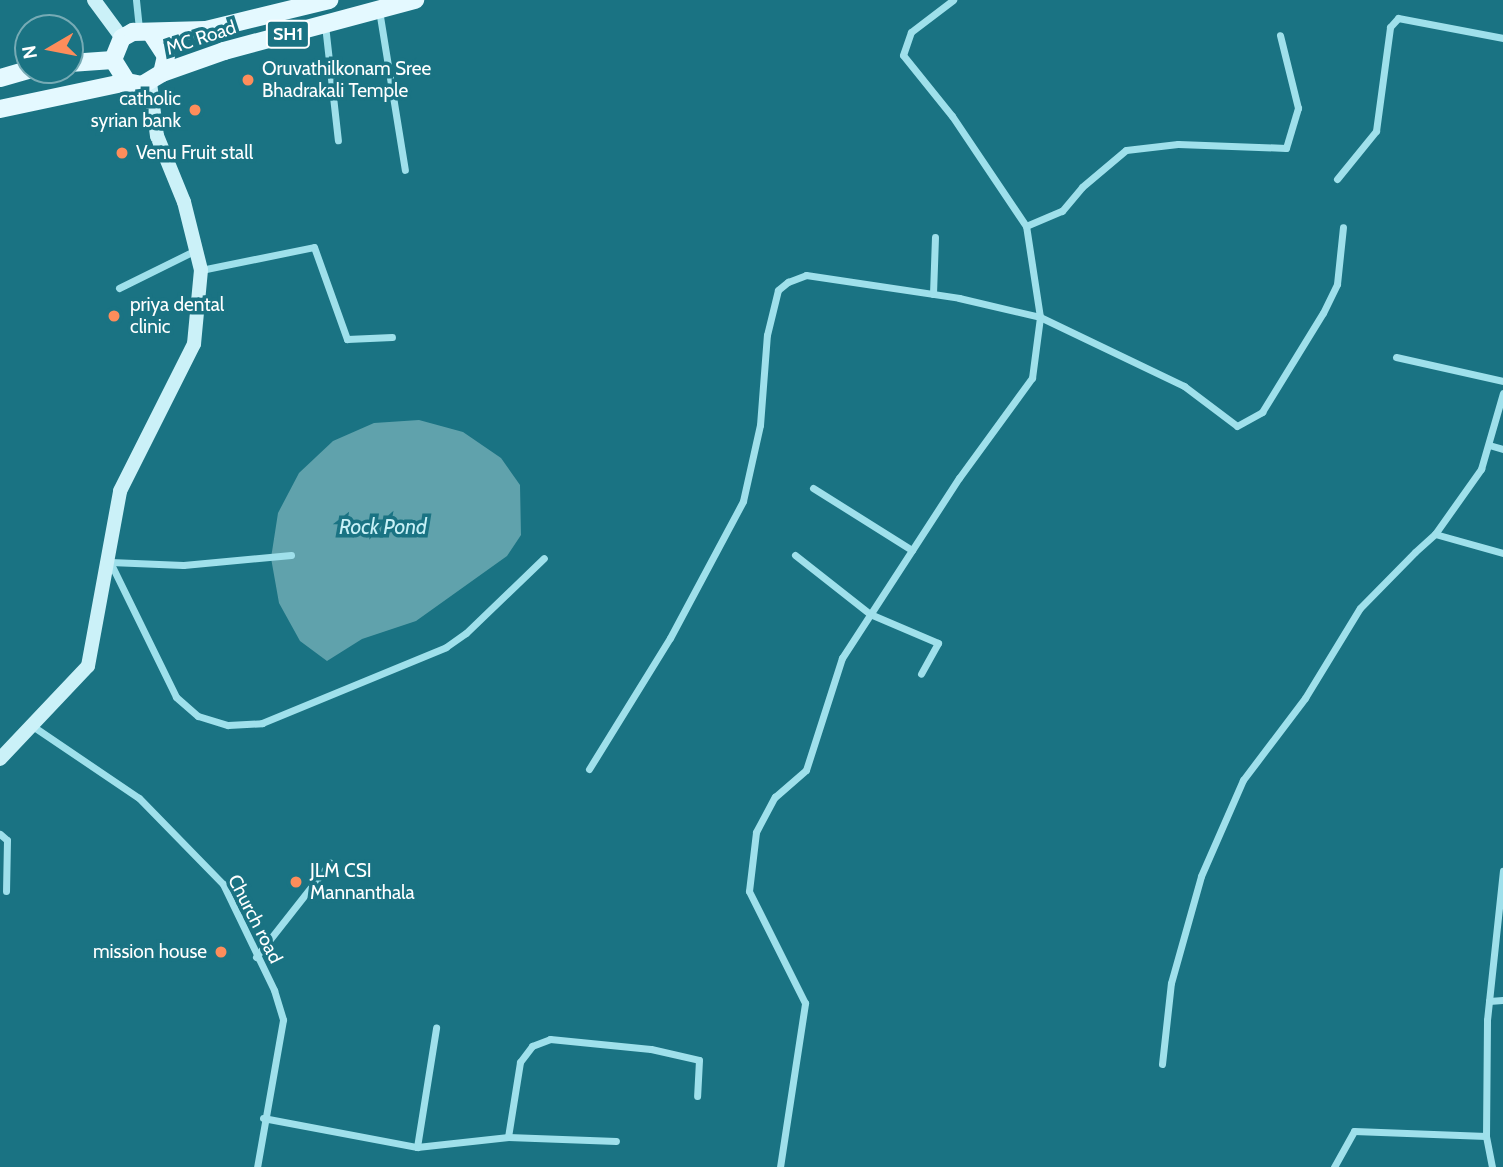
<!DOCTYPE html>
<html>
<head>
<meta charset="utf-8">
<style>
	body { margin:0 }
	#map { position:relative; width:1503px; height:1167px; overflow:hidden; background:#1a7383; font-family:Cabin,sans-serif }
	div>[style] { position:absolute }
	.water>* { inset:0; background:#60a2ac }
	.street>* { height:7px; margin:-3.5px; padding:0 3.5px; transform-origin:3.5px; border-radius:3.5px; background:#9fe0eb }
	.secondary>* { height:14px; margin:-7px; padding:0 7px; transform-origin:7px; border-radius:7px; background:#cbf1f8 }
	.primary>* { height:18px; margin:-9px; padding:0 9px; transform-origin:9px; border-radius:9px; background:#e4f9ff }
	.dots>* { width:19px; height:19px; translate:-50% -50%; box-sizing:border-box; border:4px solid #1a7383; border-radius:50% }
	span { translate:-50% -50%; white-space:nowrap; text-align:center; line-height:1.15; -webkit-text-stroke:7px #1a7383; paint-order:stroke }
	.shield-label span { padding:2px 5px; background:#1a7383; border:2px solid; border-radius:5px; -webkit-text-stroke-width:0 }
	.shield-label { font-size:18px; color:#fff; font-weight:700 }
	.street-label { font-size:19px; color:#fff }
	.poi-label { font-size:19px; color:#fff }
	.left { translate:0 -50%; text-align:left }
	.right { translate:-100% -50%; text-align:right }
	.water-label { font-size:21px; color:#c8f1f7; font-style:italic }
	.north { position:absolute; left:14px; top:14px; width:70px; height:70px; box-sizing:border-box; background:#1a7383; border:2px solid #76abb5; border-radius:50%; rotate:260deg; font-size:19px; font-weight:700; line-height:28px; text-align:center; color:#fff }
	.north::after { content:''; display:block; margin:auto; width:24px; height:32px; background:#fe8d5b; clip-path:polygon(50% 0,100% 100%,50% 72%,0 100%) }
</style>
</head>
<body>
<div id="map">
	<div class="water">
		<i style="clip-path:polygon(419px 420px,463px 432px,501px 458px,520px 485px,521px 535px,507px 556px,416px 621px,362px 639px,327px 661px,300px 641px,279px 603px,271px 558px,278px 513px,299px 473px,333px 441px,374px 423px)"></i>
	</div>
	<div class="street">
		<i style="left:136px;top:0;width:31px;rotate:84deg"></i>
		<i style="left:379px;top:10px;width:162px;rotate:80.8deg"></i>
		<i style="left:325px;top:25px;width:116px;rotate:83.6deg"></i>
		<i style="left:1337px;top:179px;width:62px;rotate:-50.9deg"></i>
		<i style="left:1376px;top:131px;width:105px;rotate:-82.3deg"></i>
		<i style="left:1390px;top:27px;width:12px;rotate:-48deg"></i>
		<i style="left:1398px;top:18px;width:107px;rotate:10.8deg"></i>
		<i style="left:1026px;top:226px;width:39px;rotate:-23deg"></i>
		<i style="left:1062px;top:211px;width:31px;rotate:-50deg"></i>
		<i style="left:1082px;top:187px;width:57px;rotate:-40.1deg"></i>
		<i style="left:1126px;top:150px;width:52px;rotate:-6.6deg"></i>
		<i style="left:1178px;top:144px;width:108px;rotate:2.1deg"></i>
		<i style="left:1286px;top:148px;width:42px;rotate:-73.3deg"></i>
		<i style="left:1298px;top:108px;width:75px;rotate:-103.9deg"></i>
		<i style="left:201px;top:270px;width:115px;rotate:-11.5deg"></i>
		<i style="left:314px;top:247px;width:98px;rotate:70.3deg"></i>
		<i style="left:347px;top:339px;width:45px;rotate:-2.5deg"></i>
		<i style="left:119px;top:288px;width:86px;rotate:-26.3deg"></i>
		<i style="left:933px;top:294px;width:57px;rotate:-88deg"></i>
		<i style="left:1396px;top:357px;width:110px;rotate:12.6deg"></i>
		<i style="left:1489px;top:445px;width:15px;rotate:16deg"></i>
		<i style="left:813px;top:488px;width:117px;rotate:32.1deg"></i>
		<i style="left:1435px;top:534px;width:80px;rotate:-54.7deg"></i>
		<i style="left:1481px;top:469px;width:79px;rotate:-73.9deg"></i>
		<i style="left:291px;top:555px;width:108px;rotate:174.7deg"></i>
		<i style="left:183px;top:565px;width:73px;rotate:-177.6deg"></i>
		<i style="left:110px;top:562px;width:150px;rotate:63.9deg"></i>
		<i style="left:176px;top:697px;width:29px;rotate:41deg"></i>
		<i style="left:198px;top:716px;width:31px;rotate:17deg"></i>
		<i style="left:228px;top:725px;width:34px;rotate:-3deg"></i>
		<i style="left:262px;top:723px;width:199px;rotate:-22.4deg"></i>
		<i style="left:446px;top:647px;width:24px;rotate:-35deg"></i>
		<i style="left:466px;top:633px;width:108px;rotate:-43.9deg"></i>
		<i style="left:795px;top:555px;width:95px;rotate:38.2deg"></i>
		<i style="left:870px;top:614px;width:74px;rotate:23.1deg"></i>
		<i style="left:938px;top:643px;width:35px;rotate:119deg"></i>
		<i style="left:31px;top:725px;width:130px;rotate:34.1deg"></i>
		<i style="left:139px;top:798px;width:120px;rotate:45.7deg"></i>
		<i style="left:223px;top:884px;width:118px;rotate:64.3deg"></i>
		<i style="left:274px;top:990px;width:31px;rotate:73deg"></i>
		<i style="left:283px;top:1020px;width:149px;rotate:100deg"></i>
		<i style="left:589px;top:769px;width:154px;rotate:-58.3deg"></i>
		<i style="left:670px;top:638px;width:155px;rotate:-61.9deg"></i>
		<i style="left:743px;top:501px;width:78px;rotate:-77.4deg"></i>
		<i style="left:760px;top:425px;width:90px;rotate:-85.6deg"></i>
		<i style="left:767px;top:335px;width:46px;rotate:-76.3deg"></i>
		<i style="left:778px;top:290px;width:13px;rotate:-39deg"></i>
		<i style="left:788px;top:282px;width:19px;rotate:-21deg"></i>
		<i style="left:806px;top:275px;width:155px;rotate:8.5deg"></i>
		<i style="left:959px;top:298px;width:83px;rotate:13.2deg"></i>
		<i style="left:1040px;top:317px;width:160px;rotate:25.6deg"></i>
		<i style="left:1184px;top:386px;width:66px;rotate:37deg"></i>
		<i style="left:1237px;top:426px;width:29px;rotate:-29deg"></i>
		<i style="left:1262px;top:412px;width:116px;rotate:-58.4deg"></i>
		<i style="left:1323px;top:313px;width:32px;rotate:-64deg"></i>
		<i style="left:1337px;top:284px;width:57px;rotate:-84deg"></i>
		<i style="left:0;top:834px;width:9px;rotate:41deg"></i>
		<i style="left:7px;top:840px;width:51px;rotate:91.1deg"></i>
		<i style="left:256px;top:957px;width:120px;rotate:-51.8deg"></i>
		<i style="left:1489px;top:1001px;width:14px;rotate:-4deg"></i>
		<i style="left:1162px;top:1064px;width:81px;rotate:-83.7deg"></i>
		<i style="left:1171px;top:983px;width:111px;rotate:-74.3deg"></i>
		<i style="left:1201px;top:876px;width:105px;rotate:-66.4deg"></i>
		<i style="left:1243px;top:780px;width:103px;rotate:-52.9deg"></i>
		<i style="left:1305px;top:698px;width:105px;rotate:-58.6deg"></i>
		<i style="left:1360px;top:608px;width:78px;rotate:-45.5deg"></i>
		<i style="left:1415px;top:552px;width:27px;rotate:-42deg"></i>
		<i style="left:1435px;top:534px;width:71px;rotate:15.6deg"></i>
		<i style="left:263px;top:1118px;width:157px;rotate:10.7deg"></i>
		<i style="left:417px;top:1147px;width:92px;rotate:-6.3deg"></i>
		<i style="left:508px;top:1137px;width:108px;rotate:2.1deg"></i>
		<i style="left:508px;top:1137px;width:76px;rotate:-80.9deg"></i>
		<i style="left:520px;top:1062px;width:20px;rotate:-53deg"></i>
		<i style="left:532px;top:1046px;width:19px;rotate:-21deg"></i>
		<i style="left:550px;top:1039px;width:101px;rotate:5.7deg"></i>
		<i style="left:651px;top:1049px;width:49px;rotate:12.9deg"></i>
		<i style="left:699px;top:1060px;width:36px;rotate:93deg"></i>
		<i style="left:417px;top:1147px;width:121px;rotate:-80.9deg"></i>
		<i style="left:780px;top:1167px;width:166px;rotate:-81.3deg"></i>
		<i style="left:805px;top:1003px;width:125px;rotate:-116.6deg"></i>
		<i style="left:749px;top:891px;width:59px;rotate:-83.2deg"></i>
		<i style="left:756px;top:832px;width:40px;rotate:-62deg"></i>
		<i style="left:775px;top:797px;width:41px;rotate:-41.1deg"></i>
		<i style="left:806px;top:770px;width:118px;rotate:-72.2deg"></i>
		<i style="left:842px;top:658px;width:215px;rotate:-57deg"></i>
		<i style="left:959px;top:478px;width:124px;rotate:-53.9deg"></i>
		<i style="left:1032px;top:378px;width:62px;rotate:-82.5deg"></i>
		<i style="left:1040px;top:317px;width:92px;rotate:-98.7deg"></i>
		<i style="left:1026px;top:226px;width:133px;rotate:-123.9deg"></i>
		<i style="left:952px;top:116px;width:78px;rotate:-128.8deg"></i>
		<i style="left:903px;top:55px;width:24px;rotate:-71deg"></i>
		<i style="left:911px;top:32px;width:53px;rotate:-37.3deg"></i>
		<i style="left:1334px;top:1167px;width:41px;rotate:-60.9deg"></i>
		<i style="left:1354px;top:1131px;width:132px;rotate:2.2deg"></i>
		<i style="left:1492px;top:1167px;width:32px;rotate:-101deg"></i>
		<i style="left:1486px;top:1136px;width:116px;rotate:-89.5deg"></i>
		<i style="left:1487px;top:1020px;width:150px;rotate:-83.9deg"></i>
	</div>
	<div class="secondary">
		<i style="left:94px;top:0;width:47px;rotate:53.6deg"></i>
		<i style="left:0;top:759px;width:128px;rotate:-46.6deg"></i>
		<i style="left:88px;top:666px;width:178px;rotate:-79.6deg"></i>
		<i style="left:120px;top:491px;width:165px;rotate:-63.3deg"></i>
		<i style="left:194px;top:344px;width:74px;rotate:-84.6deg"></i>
		<i style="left:201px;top:270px;width:70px;rotate:-104deg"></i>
		<i style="left:184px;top:202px;width:71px;rotate:-112.2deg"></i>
		<i style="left:157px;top:136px;width:53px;rotate:-97.5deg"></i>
	</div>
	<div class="primary">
		<i style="left:151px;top:33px;width:27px;rotate:57deg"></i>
		<i style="left:166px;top:56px;width:17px;rotate:103deg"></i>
		<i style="left:162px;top:73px;width:23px;rotate:149deg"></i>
		<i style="left:142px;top:85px;width:15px;rotate:-169deg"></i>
		<i style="left:127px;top:82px;width:26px;rotate:-122deg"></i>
		<i style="left:113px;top:60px;width:24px;rotate:-68deg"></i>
		<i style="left:122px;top:38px;width:13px;rotate:-29deg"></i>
		<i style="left:133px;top:32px;width:73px;rotate:-1.6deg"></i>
		<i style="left:206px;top:30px;width:127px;rotate:-13.7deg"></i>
		<i style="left:70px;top:63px;width:43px;rotate:-4deg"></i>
		<i style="left:162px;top:73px;width:66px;rotate:-19.5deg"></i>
		<i style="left:224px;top:51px;width:198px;rotate:-15deg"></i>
		<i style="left:0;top:78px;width:29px;rotate:-16deg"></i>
		<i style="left:0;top:109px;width:130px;rotate:-12deg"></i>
	</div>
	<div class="dots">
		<i style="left:248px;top:80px;background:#fe8d5b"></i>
		<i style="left:195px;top:110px;background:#fe8d5b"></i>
		<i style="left:122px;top:153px;background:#fe8d5b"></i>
		<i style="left:114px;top:316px;background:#fe8d5b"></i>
		<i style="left:296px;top:882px;background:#fe8d5b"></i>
		<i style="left:221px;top:952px;background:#fe8d5b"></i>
	</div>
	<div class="shield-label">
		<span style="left:288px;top:34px">SH1</span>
	</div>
	<div class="street-label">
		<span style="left:201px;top:38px;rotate:-18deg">MC Road</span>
		<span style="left:255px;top:919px;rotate:63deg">Church road</span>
	</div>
	<div class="poi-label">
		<span class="left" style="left:262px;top:80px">Oruvathilkonam Sree<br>Bhadrakali Temple</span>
		<span class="right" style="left:181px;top:110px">catholic<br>syrian bank</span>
		<span class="left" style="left:136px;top:153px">Venu Fruit stall</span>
		<span class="left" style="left:130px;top:316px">priya dental<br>clinic</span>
		<span class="left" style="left:310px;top:882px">JLM CSI<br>Mannanthala</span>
		<span class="right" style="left:207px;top:952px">mission house</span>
	</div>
	<div class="water-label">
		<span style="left:383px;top:527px">Rock Pond</span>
	</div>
	<div class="north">N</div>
</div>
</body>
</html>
